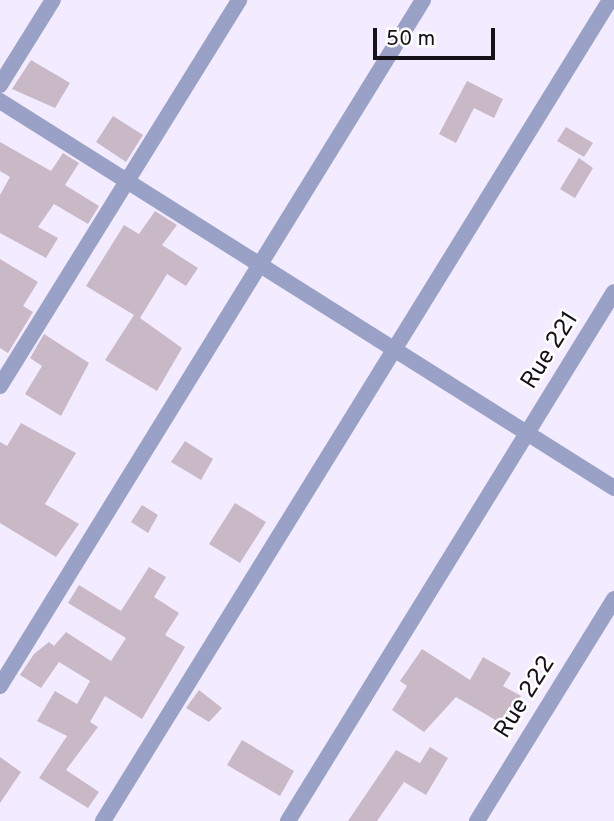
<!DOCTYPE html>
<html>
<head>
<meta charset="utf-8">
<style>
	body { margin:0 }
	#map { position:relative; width:614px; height:821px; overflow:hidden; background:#f3ebff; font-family:Overpass,sans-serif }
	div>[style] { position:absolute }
	.building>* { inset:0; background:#c9b9c7 }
	.minor>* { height:16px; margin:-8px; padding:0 8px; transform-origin:8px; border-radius:8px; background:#9aa1c7 }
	span { translate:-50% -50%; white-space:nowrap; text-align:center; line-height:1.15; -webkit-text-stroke:5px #fff; paint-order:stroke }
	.street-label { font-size:24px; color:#151219 }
	.scale { position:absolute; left:373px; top:28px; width:122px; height:32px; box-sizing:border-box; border:4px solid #151219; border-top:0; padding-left:9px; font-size:21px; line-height:24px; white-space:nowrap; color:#151219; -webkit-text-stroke:5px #fff; paint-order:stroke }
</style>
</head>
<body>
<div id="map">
	<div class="building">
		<i style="clip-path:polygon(31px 60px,70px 83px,55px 108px,12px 89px)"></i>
		<i style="clip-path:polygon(467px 81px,503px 99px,494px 118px,474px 108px,456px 143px,439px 134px)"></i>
		<i style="clip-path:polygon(113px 116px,143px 135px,126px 162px,96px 142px)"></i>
		<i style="clip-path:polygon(566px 127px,593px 143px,584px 157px,557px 141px)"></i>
		<i style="clip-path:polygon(0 142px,51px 171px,63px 153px,79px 163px,65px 185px,99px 206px,88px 224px,54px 204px,38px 227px,58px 238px,46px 258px,0 233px,0 195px,10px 177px,0 171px)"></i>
		<i style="clip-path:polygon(579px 158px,593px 168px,575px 198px,560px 189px)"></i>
		<i style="clip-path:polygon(155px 211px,177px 225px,162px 245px,198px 268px,186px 286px,167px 274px,140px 318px,182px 348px,157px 391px,105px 360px,134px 315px,86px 286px,124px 225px,139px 234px)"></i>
		<i style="clip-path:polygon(0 259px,38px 282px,23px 306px,33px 312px,8px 353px,0 348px)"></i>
		<i style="clip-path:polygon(44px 334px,89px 363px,61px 416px,25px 394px,42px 366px,30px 358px)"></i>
		<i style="clip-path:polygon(21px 423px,76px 453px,45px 504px,79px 524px,56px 557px,0 523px,0 442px,7px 446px)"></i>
		<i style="clip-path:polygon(185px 441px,213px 459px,201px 480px,171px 462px)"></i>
		<i style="clip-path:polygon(235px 503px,266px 522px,240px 563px,209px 544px)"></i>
		<i style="clip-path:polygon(142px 505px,158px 515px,148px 533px,131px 522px)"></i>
		<i style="clip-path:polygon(149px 567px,166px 577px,154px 597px,179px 613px,165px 635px,185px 647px,142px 719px,105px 696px,90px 722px,98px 727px,66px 770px,99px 792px,88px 808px,39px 778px,67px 736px,37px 721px,55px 691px,77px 704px,90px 681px,59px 662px,41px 688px,20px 675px,34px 654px,49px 642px,54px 646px,66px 632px,111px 661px,126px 638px,68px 603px,79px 585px,121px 611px)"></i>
		<i style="clip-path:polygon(422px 649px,470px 680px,483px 657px,511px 673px,503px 686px,521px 696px,504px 725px,456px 697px,424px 732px,392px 710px,407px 686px,400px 681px)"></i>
		<i style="clip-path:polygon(199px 690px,222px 708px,209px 722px,186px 708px)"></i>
		<i style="clip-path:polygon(242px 740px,294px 771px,280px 796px,227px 765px)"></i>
		<i style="clip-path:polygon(430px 747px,448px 758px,426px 795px,404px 782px,377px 821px,348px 821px,396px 750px,420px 763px)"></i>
		<i style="clip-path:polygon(0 757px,21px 772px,0 803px)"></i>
	</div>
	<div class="minor">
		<i style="left:0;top:85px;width:100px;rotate:-58.1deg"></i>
		<i style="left:0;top:101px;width:726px;rotate:32.22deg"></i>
		<i style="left:0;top:386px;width:454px;rotate:-58.2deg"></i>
		<i style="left:0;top:686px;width:806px;rotate:-58.34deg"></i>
		<i style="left:103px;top:821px;width:965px;rotate:-58.3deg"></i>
		<i style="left:288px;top:821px;width:621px;rotate:-58.36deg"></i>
		<i style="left:477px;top:821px;width:261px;rotate:-58.3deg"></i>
	</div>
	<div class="street-label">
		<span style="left:551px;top:351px;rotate:-58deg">Rue 221</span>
		<span style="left:526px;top:698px;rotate:-58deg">Rue 222</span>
	</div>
	<div class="scale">50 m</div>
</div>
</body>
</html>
